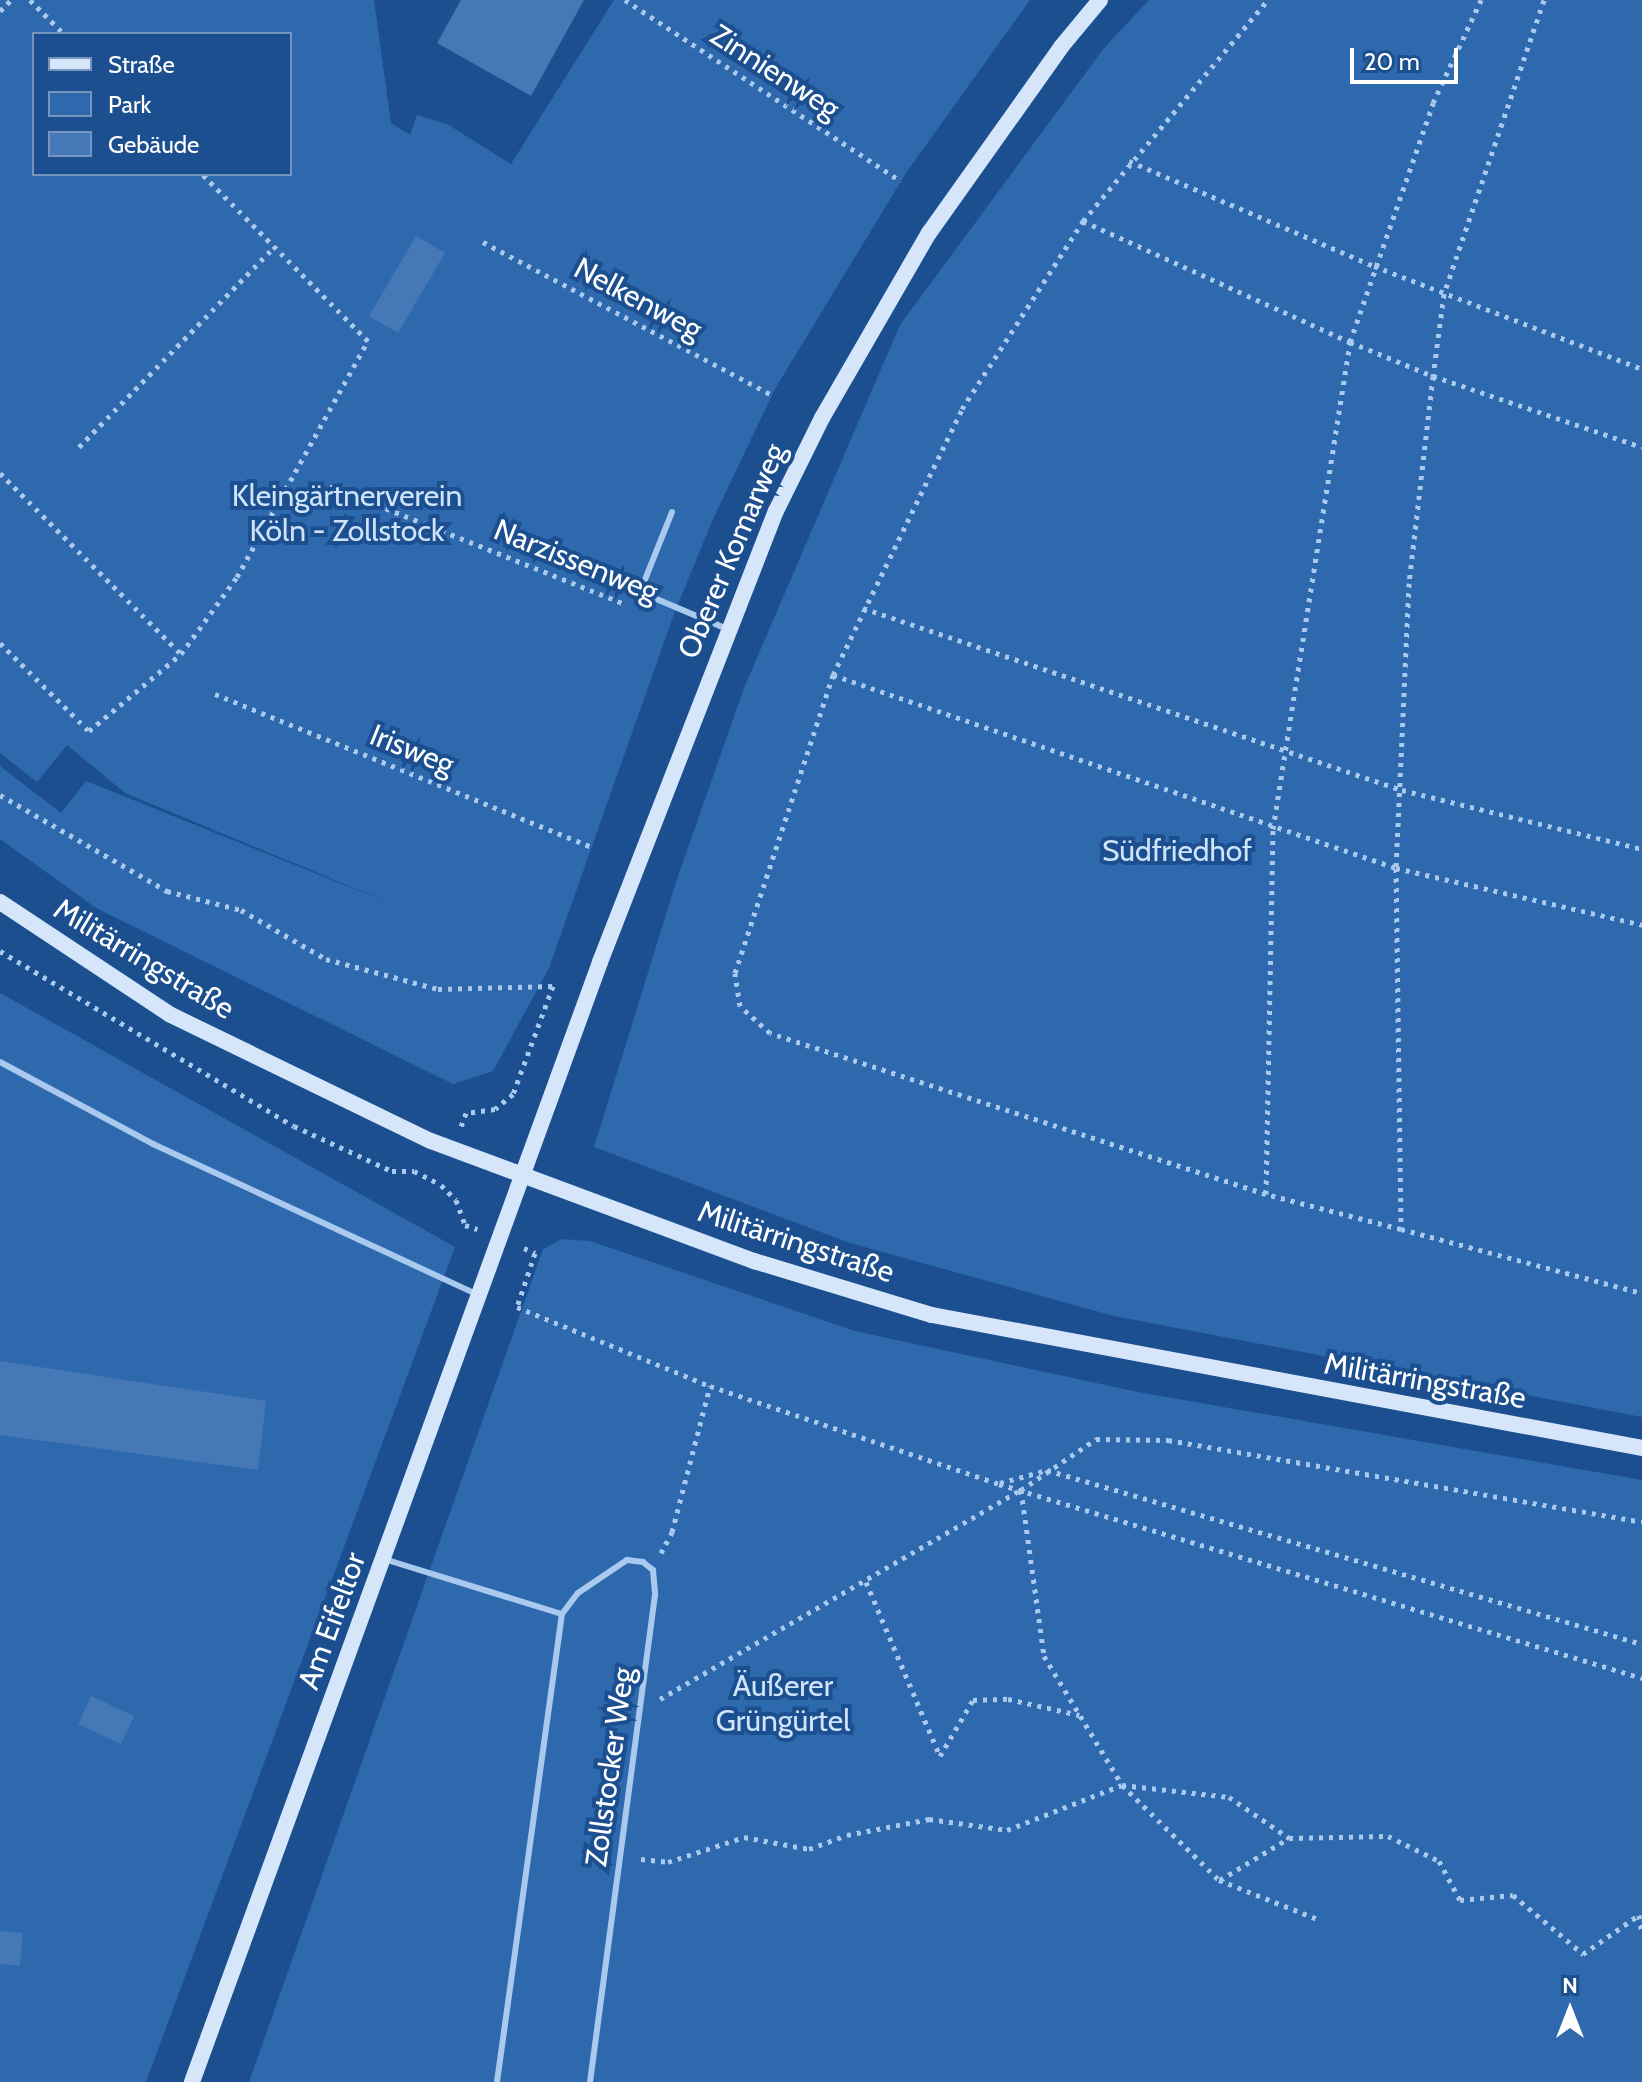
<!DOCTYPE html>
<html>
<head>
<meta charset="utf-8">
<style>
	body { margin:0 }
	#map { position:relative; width:1642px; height:2082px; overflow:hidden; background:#1b4f8f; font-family:Cabin,sans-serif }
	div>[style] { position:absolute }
	.green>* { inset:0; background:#2e69ad }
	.building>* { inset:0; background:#4478b7 }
	.path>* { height:5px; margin-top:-2.5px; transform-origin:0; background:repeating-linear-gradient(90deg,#a9c9ee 0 4px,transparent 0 10px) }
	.lane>* { height:6px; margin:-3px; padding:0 3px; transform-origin:3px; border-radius:3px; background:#a9c9ee }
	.secondary>* { height:16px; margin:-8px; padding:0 8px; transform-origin:8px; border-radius:8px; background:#d6e6fa }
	span { translate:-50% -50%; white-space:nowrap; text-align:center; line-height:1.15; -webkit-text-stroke:8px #1b4f8f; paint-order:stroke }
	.street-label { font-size:30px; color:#fff }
	.park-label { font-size:30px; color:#cfe3fa }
	.legend { position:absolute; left:32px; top:32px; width:260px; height:144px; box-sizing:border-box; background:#1b4f8f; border:2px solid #7695bc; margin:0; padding:10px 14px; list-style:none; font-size:24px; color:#fff }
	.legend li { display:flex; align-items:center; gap:16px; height:40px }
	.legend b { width:40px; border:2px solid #7695bc }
	.north { position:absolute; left:1530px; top:1970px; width:80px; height:80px; -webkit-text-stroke:6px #1b4f8f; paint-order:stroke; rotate:0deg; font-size:22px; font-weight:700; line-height:32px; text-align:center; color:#fff }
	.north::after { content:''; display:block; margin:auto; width:28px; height:36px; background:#fff; clip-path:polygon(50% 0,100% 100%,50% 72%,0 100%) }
	.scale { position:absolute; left:1350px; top:48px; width:108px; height:36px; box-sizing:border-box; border:4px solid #fff; border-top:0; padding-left:10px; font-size:24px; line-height:28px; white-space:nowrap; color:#fff; -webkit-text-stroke:6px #1b4f8f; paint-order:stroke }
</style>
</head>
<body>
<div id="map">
	<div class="green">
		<i style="clip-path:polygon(evenodd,0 0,374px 0,391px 123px,410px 135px,417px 115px,447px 124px,511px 164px,614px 0,1030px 0,906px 173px,775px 389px,713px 519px,674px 614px,549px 968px,493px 1071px,453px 1084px,96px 908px,0 839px,0 766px,61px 813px,86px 781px,402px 908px,125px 793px,67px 745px,37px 782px,0 753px,0 0,34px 34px,290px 34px,290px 174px,34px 174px,34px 34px)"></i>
		<i style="clip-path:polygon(1149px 0,1642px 0,1642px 1417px,1114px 1316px,850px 1243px,594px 1147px,677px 879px,744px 688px,900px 325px,1104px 48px)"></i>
		<i style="clip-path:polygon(0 993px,455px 1247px,146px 2082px,0 2082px)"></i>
		<i style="clip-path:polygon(562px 1239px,590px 1241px,855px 1331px,1138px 1392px,1642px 1480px,1642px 2082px,249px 2082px,543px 1249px)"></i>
	</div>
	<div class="building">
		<i style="clip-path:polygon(461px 0,584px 0,531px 96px,437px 43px)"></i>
		<i style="clip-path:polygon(416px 236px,445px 253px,398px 333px,369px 316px)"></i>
		<i style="clip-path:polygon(0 1361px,266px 1401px,258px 1470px,0 1435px)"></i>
		<i style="clip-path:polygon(91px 1696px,134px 1716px,121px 1744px,78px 1724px)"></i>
		<i style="clip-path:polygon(0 1931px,23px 1933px,20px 1966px,0 1964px)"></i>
	</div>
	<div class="path">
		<i style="left:30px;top:0;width:48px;rotate:45deg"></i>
		<i style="left:625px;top:0;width:330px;rotate:33.3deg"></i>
		<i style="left:1544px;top:0;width:311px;rotate:108.8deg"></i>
		<i style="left:1444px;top:294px;width:83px;rotate:97.6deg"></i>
		<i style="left:1433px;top:376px;width:221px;rotate:18.8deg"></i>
		<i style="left:0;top:11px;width:16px;rotate:-45deg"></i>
		<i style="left:1129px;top:161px;width:267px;rotate:23.2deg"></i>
		<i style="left:1374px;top:266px;width:287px;rotate:21deg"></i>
		<i style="left:1083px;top:221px;width:293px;rotate:24.4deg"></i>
		<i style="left:1350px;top:342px;width:90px;rotate:22.3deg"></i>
		<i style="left:1433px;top:376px;width:208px;rotate:96.6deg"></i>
		<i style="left:1409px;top:583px;width:285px;rotate:92.6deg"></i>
		<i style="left:1396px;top:868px;width:361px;rotate:89.2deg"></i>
		<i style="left:1401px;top:1229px;width:139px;rotate:-165.5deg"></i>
		<i style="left:1266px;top:1194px;width:365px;rotate:-88.9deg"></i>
		<i style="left:1273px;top:829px;width:493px;rotate:-81deg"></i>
		<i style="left:1350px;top:342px;width:253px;rotate:-70.8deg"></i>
		<i style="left:1433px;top:103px;width:114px;rotate:-65deg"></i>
		<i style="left:483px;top:242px;width:327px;rotate:27.9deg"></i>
		<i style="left:79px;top:447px;width:279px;rotate:-45.7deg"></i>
		<i style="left:0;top:473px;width:256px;rotate:45deg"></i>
		<i style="left:330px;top:486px;width:315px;rotate:21.8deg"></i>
		<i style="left:863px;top:608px;width:569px;rotate:18.66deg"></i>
		<i style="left:1402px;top:790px;width:247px;rotate:13.8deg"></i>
		<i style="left:0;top:643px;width:125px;rotate:44.7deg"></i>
		<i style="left:89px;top:731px;width:120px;rotate:-39.9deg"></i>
		<i style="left:181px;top:654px;width:95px;rotate:-54deg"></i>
		<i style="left:237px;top:577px;width:270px;rotate:-61deg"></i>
		<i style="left:368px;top:341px;width:235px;rotate:-134.8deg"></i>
		<i style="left:833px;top:675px;width:595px;rotate:18.92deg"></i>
		<i style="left:1396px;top:868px;width:253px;rotate:13deg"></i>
		<i style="left:215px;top:694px;width:407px;rotate:22.1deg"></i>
		<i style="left:0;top:795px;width:193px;rotate:29.9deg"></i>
		<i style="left:167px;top:891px;width:76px;rotate:14.4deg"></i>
		<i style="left:241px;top:910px;width:98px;rotate:30deg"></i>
		<i style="left:326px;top:959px;width:116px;rotate:15deg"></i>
		<i style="left:438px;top:989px;width:115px;rotate:-1.5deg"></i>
		<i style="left:553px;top:986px;width:115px;rotate:110.3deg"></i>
		<i style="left:513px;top:1094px;width:23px;rotate:140deg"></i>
		<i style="left:495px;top:1109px;width:29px;rotate:172deg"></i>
		<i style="left:466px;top:1113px;width:15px;rotate:110deg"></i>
		<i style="left:0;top:951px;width:342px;rotate:30.8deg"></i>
		<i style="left:294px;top:1126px;width:108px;rotate:24.7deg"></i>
		<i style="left:392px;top:1171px;width:22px"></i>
		<i style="left:414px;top:1171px;width:30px;rotate:27deg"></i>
		<i style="left:441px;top:1185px;width:21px;rotate:45deg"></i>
		<i style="left:456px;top:1200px;width:27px;rotate:70deg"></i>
		<i style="left:465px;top:1225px;width:13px;rotate:18deg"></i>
		<i style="left:1266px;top:1194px;width:521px;rotate:-162.02deg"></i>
		<i style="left:770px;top:1033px;width:40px;rotate:-138deg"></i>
		<i style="left:740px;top:1006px;width:33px;rotate:-99deg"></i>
		<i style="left:735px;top:973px;width:314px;rotate:-71.8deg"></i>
		<i style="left:833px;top:675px;width:296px;rotate:-64.1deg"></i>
		<i style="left:962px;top:409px;width:224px;rotate:-57.2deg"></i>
		<i style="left:1083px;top:221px;width:288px;rotate:-50.1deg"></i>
		<i style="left:1401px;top:1229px;width:249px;rotate:14.9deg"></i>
		<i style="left:524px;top:1248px;width:12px;rotate:24deg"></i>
		<i style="left:535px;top:1253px;width:57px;rotate:108.4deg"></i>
		<i style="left:517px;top:1307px;width:209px;rotate:22.3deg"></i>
		<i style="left:710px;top:1386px;width:305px;rotate:18.7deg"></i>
		<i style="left:999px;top:1484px;width:672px;rotate:16.79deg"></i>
		<i style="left:1000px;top:1483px;width:49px;rotate:-15.5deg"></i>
		<i style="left:1047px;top:1470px;width:620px;rotate:16.3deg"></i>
		<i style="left:1021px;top:1490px;width:168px;rotate:82.1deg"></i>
		<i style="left:1044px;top:1656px;width:151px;rotate:58.8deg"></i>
		<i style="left:1122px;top:1785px;width:136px;rotate:44.4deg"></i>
		<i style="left:1219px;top:1880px;width:109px;rotate:21.6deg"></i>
		<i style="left:661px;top:1553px;width:24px;rotate:-62deg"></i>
		<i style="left:672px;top:1532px;width:151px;rotate:-75.4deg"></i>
		<i style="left:866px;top:1582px;width:189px;rotate:67deg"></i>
		<i style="left:940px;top:1756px;width:65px;rotate:-59.5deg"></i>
		<i style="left:973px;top:1700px;width:35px;rotate:-2deg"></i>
		<i style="left:1008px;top:1699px;width:73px;rotate:12.7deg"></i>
		<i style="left:660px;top:1699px;width:417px;rotate:-30.1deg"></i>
		<i style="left:1021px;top:1490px;width:91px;rotate:-34.2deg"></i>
		<i style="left:1096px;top:1439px;width:72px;rotate:0.8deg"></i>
		<i style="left:1168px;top:1440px;width:481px;rotate:9.8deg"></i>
		<i style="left:641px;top:1859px;width:27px;rotate:6deg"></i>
		<i style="left:668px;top:1862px;width:80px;rotate:-18.2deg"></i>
		<i style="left:744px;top:1837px;width:66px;rotate:10.5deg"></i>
		<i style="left:809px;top:1849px;width:40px;rotate:-20.2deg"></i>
		<i style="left:847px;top:1835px;width:84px;rotate:-11deg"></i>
		<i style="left:929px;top:1819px;width:79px;rotate:8deg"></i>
		<i style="left:1007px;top:1830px;width:123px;rotate:-21.4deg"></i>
		<i style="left:1122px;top:1785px;width:108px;rotate:6.4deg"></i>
		<i style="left:1229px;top:1797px;width:73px;rotate:34.3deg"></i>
		<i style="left:1220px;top:1880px;width:81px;rotate:-31.3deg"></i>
		<i style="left:1289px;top:1838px;width:99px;rotate:-1.2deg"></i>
		<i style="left:1388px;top:1836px;width:57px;rotate:26.1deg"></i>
		<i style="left:1439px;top:1861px;width:44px;rotate:61.7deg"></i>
		<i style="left:1460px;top:1900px;width:53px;rotate:-5.4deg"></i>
		<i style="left:1513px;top:1895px;width:92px;rotate:40.1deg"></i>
		<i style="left:1583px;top:1954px;width:68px;rotate:-34.9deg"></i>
		<i style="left:1639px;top:1915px;width:20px;rotate:81deg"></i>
	</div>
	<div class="lane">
		<i style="left:672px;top:512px;width:86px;rotate:111.8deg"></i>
		<i style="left:640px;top:592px;width:95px;rotate:23deg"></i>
		<i style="left:0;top:1062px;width:174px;rotate:28.2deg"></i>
		<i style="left:153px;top:1144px;width:359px;rotate:24.9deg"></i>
		<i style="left:384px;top:1559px;width:186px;rotate:17.2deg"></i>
		<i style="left:562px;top:1614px;width:26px;rotate:-53deg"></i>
		<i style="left:578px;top:1593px;width:59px;rotate:-34deg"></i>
		<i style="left:627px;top:1560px;width:16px;rotate:7deg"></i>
		<i style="left:643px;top:1562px;width:13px;rotate:39deg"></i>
		<i style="left:653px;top:1570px;width:25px;rotate:85deg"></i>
		<i style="left:655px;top:1595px;width:491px;rotate:97.6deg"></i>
		<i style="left:497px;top:2082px;width:472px;rotate:-82.1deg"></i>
	</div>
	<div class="secondary">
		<i style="left:0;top:902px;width:203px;rotate:33.5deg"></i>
		<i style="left:169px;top:1014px;width:291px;rotate:25.9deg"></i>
		<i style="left:431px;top:1141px;width:345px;rotate:20.4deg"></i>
		<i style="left:754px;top:1261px;width:186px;rotate:16.9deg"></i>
		<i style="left:932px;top:1315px;width:722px;rotate:10.61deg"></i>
		<i style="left:192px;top:2082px;width:1192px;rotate:-69.98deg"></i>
		<i style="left:600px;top:962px;width:484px;rotate:-68.7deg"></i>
		<i style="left:776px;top:511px;width:104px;rotate:-63.7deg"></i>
		<i style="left:822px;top:418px;width:214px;rotate:-60deg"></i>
		<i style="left:929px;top:233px;width:228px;rotate:-54.6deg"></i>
		<i style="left:1061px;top:47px;width:61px;rotate:-50.3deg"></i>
	</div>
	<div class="street-label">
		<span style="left:775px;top:72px;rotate:33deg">Zinnienweg</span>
		<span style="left:638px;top:299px;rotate:28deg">Nelkenweg</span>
		<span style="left:732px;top:551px;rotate:-67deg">Oberer Komarweg</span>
		<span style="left:576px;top:561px;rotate:22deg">Narzissenweg</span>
		<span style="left:412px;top:750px;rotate:22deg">Irisweg</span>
		<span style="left:144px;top:959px;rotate:31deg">Militärringstraße</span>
		<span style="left:796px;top:1242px;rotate:18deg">Militärringstraße</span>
		<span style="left:1425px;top:1381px;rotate:10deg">Militärringstraße</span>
		<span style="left:332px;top:1621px;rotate:-70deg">Am Eifeltor</span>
		<span style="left:610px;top:1767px;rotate:-82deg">Zollstocker Weg</span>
	</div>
	<div class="park-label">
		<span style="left:347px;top:513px">Kleingärtnerverein<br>Köln - Zollstock</span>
		<span style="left:1177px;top:851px">Südfriedhof</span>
		<span style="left:783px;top:1703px">Äußerer<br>Grüngürtel</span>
	</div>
	<ul class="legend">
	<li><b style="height:10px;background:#d6e6fa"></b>Straße</li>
	<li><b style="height:22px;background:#2e69ad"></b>Park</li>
	<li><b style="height:22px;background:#4478b7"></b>Gebäude</li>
	</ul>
	<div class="north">N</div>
	<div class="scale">20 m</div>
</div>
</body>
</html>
